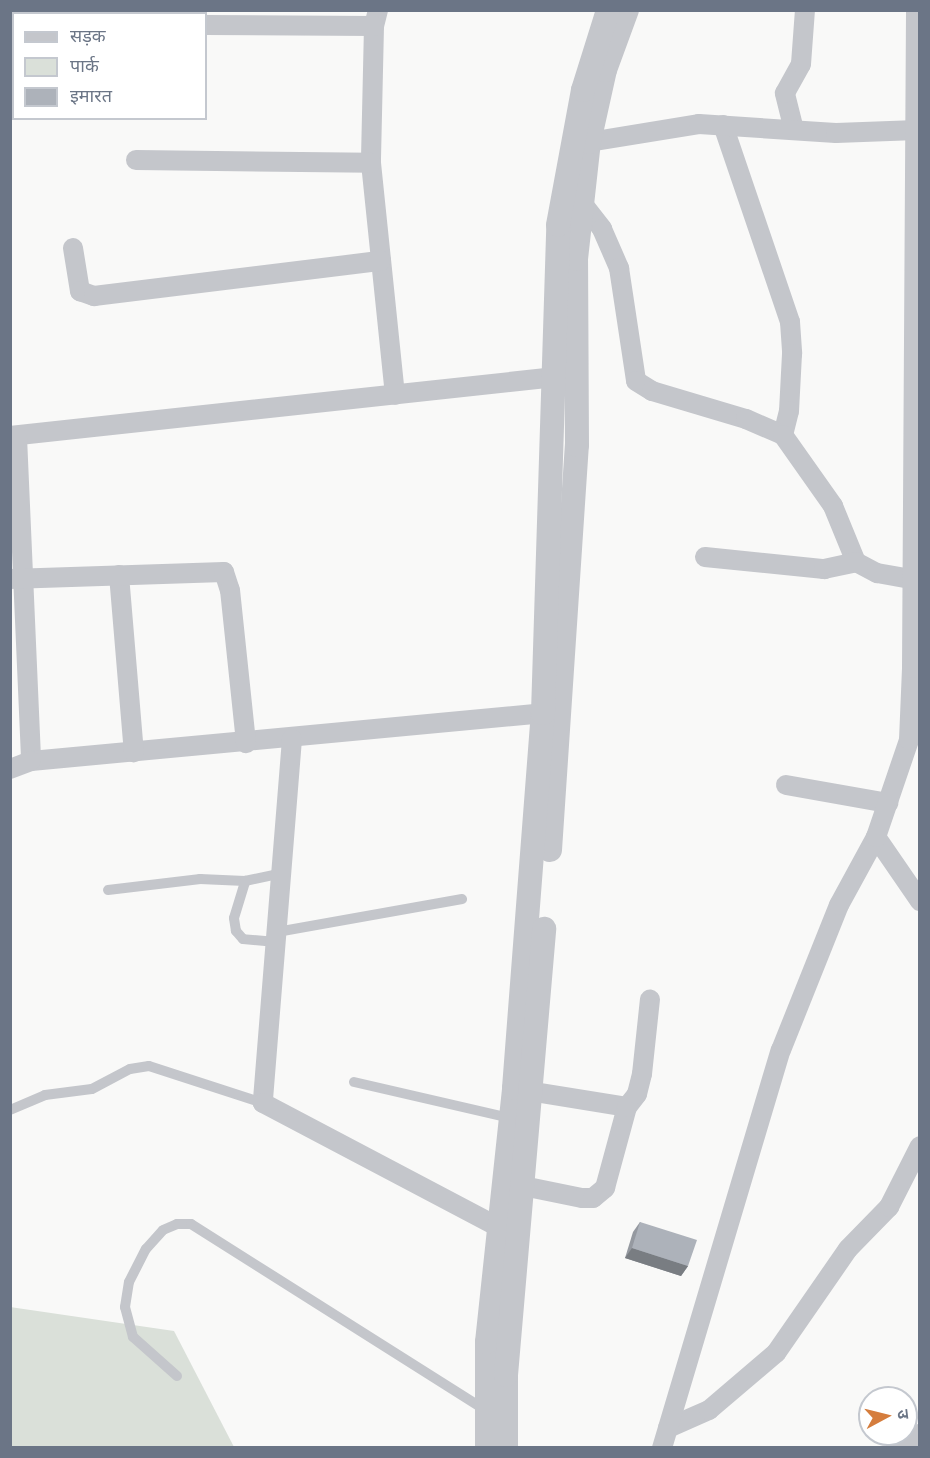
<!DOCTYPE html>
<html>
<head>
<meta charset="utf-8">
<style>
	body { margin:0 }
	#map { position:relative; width:930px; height:1458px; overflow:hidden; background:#f9f9f8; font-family:Inter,"Noto Sans Devanagari",sans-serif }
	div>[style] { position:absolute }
	.green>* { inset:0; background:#dae0d9 }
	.service>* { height:10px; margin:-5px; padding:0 5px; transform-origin:5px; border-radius:5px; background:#c4c6cb }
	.minor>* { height:20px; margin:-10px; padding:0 10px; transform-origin:10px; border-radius:10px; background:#c4c6cb }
	.tertiary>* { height:24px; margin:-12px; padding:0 12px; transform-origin:12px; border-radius:12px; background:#c4c6cb }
	.wall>* { inset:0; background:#9599a0 }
	.shaded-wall>* { inset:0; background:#797d82 }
	.building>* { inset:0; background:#adb2ba }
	span { translate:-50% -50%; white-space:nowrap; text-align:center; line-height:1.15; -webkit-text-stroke:6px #fff; paint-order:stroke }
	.frame { position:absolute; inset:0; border:12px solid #6b7586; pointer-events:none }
	.legend { position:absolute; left:12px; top:12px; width:195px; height:108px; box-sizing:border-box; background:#fff; border:2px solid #c4c8cf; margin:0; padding:8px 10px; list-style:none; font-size:18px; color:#6b7586 }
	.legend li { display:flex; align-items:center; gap:12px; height:30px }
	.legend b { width:30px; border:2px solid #c4c8cf }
	.north { position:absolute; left:858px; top:1386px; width:60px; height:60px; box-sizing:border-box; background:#fff; border:2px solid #c4c8cf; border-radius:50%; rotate:83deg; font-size:16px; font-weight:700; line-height:24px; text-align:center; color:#6b7586 }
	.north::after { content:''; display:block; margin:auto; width:21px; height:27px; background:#d57d3d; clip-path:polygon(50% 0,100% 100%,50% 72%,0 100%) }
</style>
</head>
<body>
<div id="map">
	<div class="green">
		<i style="clip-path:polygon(10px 1307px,174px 1331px,234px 1447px,11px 1447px)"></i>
	</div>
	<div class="service">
		<i style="left:108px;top:890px;width:93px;rotate:-6.8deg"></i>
		<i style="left:200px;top:879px;width:45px;rotate:2.5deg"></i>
		<i style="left:277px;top:932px;width:188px;rotate:-10.1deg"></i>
		<i style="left:276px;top:942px;width:33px;rotate:-175deg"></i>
		<i style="left:243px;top:939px;width:11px;rotate:-131deg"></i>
		<i style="left:236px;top:931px;width:13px;rotate:-99deg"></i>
		<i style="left:234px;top:918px;width:39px;rotate:-73deg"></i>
		<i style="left:245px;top:881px;width:38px;rotate:-12deg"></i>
		<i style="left:354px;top:1082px;width:160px;rotate:13deg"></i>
		<i style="left:10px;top:1110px;width:38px;rotate:-23deg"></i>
		<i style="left:45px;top:1095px;width:47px;rotate:-7.3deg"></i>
		<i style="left:92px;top:1089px;width:43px;rotate:-27.8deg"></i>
		<i style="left:130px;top:1069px;width:19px;rotate:-9deg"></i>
		<i style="left:149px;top:1066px;width:120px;rotate:18deg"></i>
		<i style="left:177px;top:1376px;width:59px;rotate:-138.4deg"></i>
		<i style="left:133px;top:1337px;width:31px;rotate:-105deg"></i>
		<i style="left:125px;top:1307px;width:25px;rotate:-81deg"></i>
		<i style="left:129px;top:1282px;width:37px;rotate:-63deg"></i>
		<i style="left:146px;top:1249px;width:25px;rotate:-48deg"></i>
		<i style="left:163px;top:1230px;width:15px;rotate:-23deg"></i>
		<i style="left:177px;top:1224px;width:14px"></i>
		<i style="left:191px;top:1224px;width:350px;rotate:32.3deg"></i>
	</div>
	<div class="minor">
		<i style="left:127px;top:10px;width:4px;rotate:63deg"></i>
		<i style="left:378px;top:10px;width:16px;rotate:104deg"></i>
		<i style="left:374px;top:26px;width:137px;rotate:91.3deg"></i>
		<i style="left:371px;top:163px;width:233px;rotate:84.1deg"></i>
		<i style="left:206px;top:25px;width:168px;rotate:0.3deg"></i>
		<i style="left:723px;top:125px;width:208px;rotate:71.2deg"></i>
		<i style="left:790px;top:322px;width:32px;rotate:86deg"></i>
		<i style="left:792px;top:354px;width:57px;rotate:93deg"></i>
		<i style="left:789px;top:411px;width:25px;rotate:104deg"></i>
		<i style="left:794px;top:130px;width:38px;rotate:-104deg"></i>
		<i style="left:785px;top:93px;width:33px;rotate:-61deg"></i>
		<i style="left:801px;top:64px;width:54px;rotate:-85.8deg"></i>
		<i style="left:589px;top:142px;width:111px;rotate:-9.3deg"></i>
		<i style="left:699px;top:124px;width:137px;rotate:3.8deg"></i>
		<i style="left:836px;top:133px;width:81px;rotate:-2.1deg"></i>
		<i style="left:136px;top:160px;width:235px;rotate:0.7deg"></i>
		<i style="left:582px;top:203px;width:33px;rotate:52deg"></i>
		<i style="left:602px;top:229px;width:43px;rotate:66.4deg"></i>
		<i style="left:619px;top:268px;width:114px;rotate:81.4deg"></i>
		<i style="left:636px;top:381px;width:19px;rotate:32deg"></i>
		<i style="left:652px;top:391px;width:98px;rotate:16.6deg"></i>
		<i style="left:746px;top:419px;width:40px;rotate:23.4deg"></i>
		<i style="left:783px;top:435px;width:87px;rotate:54.8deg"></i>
		<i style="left:833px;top:506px;width:61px;rotate:67.7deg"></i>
		<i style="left:856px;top:562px;width:24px;rotate:28deg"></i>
		<i style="left:877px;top:573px;width:35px;rotate:10deg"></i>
		<i style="left:73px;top:248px;width:44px;rotate:80.8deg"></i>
		<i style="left:80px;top:291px;width:15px;rotate:20deg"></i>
		<i style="left:94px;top:296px;width:289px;rotate:-7deg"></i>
		<i style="left:10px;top:436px;width:558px;rotate:-6.17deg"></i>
		<i style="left:17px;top:437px;width:324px;rotate:87.5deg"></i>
		<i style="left:31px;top:761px;width:527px;rotate:-5.33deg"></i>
		<i style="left:705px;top:557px;width:120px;rotate:5.8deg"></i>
		<i style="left:824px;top:569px;width:33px;rotate:-12deg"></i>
		<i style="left:119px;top:575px;width:178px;rotate:85.2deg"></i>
		<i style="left:10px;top:579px;width:214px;rotate:-1.9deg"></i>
		<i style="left:224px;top:572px;width:19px;rotate:72deg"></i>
		<i style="left:230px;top:590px;width:154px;rotate:84deg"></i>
		<i style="left:292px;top:739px;width:365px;rotate:94.6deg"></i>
		<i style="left:263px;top:1103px;width:268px;rotate:27.8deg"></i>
		<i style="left:10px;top:769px;width:22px;rotate:-21deg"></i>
		<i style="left:786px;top:785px;width:104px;rotate:10deg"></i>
		<i style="left:876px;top:837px;width:78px;rotate:55.5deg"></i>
		<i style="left:516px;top:1089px;width:112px;rotate:9.2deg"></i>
		<i style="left:523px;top:1186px;width:60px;rotate:11.5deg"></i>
		<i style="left:582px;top:1198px;width:11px"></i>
		<i style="left:593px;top:1198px;width:16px;rotate:-40deg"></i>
		<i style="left:605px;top:1188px;width:84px;rotate:-74.8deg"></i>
		<i style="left:627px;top:1107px;width:16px;rotate:-52deg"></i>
		<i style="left:637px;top:1094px;width:21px;rotate:-76deg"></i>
		<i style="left:642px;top:1074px;width:75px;rotate:-83.9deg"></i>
		<i style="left:668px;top:1428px;width:45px;rotate:-23.7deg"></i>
		<i style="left:709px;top:1410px;width:88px;rotate:-40.4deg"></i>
		<i style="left:776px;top:1353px;width:126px;rotate:-55.3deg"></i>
		<i style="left:848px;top:1249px;width:59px;rotate:-45.7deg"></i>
		<i style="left:889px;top:1207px;width:68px;rotate:-63.1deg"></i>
		<i style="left:662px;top:1448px;width:415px;rotate:-73.4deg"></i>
		<i style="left:781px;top:1050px;width:156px;rotate:-68.2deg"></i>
		<i style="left:839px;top:905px;width:77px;rotate:-61.4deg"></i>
		<i style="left:876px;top:837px;width:102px;rotate:-71.2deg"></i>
		<i style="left:909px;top:740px;width:72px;rotate:-87.6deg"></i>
		<i style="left:912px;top:668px;width:658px;rotate:-89.65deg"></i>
	</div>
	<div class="tertiary">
		<i style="left:550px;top:850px;width:406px;rotate:-86.2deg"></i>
		<i style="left:577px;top:445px;width:186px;rotate:-90.3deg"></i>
		<i style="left:576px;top:259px;width:118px;rotate:-83.7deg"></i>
		<i style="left:589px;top:142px;width:74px;rotate:-77.5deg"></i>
		<i style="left:605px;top:70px;width:64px;rotate:-69.9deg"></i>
		<i style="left:487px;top:1448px;width:106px;rotate:-90deg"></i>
		<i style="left:487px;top:1342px;width:255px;rotate:-83.9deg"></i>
		<i style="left:514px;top:1088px;width:376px;rotate:-85.6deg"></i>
		<i style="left:543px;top:713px;width:488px;rotate:-88.2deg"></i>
		<i style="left:558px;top:225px;width:137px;rotate:-79.5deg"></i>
		<i style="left:583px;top:90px;width:84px;rotate:-72.6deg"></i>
		<i style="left:506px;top:1448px;width:73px;rotate:-90deg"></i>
		<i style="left:506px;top:1375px;width:448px;rotate:-85.1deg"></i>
		<i style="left:898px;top:1448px;width:25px;rotate:-29deg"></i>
	</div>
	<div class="wall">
		<i style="clip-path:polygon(640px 1222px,688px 1266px,681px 1276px,625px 1258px,633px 1232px)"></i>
	</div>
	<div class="shaded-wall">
		<i style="clip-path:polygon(632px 1248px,688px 1266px,681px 1276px,625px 1258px)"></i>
	</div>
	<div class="building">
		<i style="clip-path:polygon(640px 1222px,697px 1240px,688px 1266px,632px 1248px)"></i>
	</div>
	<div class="frame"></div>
	<ul class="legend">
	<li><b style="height:8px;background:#c4c6cb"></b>सड़क</li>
	<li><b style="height:16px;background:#dae0d9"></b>पार्क</li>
	<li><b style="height:16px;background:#adb2ba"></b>इमारत</li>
	</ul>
	<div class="north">उ</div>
</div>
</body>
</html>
